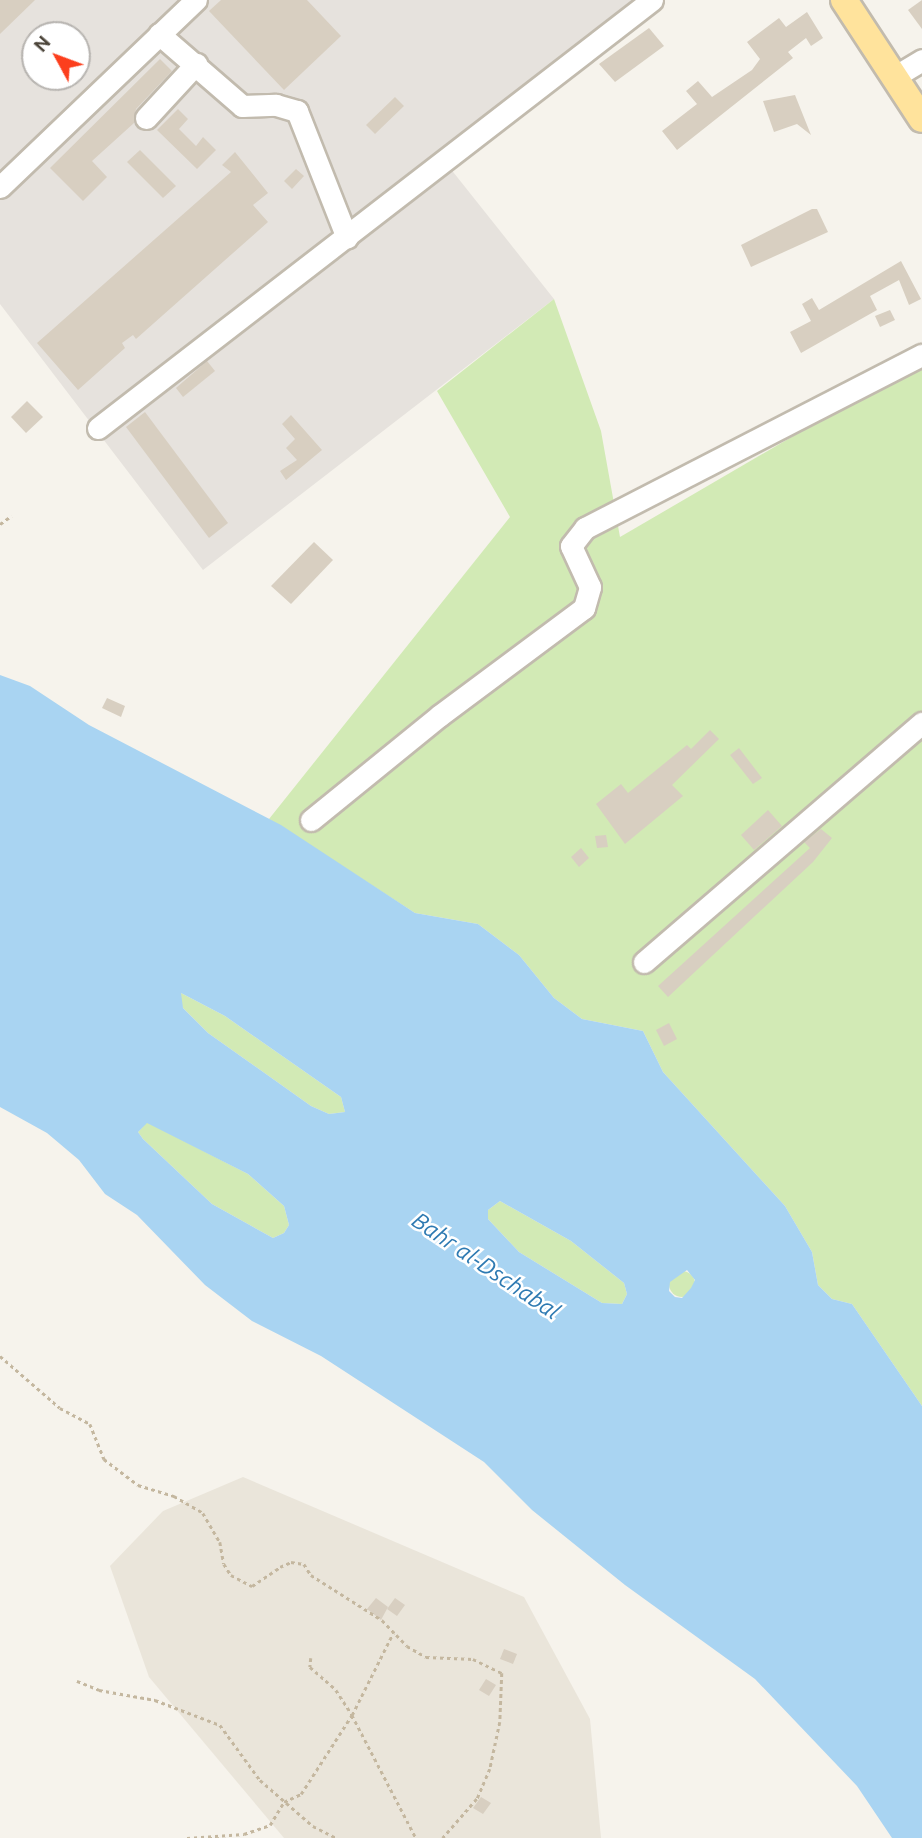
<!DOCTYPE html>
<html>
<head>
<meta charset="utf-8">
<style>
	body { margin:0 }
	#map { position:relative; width:922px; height:1838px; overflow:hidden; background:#f6f3ec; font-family:Ubuntu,sans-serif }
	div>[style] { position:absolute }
	.residential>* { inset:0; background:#eae5da }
	.industrial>* { inset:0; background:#e6e2dd }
	.green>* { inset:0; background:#d2eab5 }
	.round { border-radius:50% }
	.water>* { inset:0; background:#a9d4f2 }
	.building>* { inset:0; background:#d8cfc1 }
	.path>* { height:2.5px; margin-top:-1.25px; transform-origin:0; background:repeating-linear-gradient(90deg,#c4b79f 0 3.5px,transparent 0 7px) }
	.roads { filter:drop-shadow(2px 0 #c2bbae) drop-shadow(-2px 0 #c2bbae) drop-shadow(0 2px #c2bbae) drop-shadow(0 -2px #c2bbae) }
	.minor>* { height:21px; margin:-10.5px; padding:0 10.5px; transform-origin:10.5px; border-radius:10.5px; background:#fff }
	.major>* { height:26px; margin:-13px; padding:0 13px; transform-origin:13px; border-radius:13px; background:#ffe39c }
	span { translate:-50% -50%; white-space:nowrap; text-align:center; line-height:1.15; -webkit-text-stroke:5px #fff; paint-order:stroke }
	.water-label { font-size:23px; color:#2e7ab2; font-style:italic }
	.north { position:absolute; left:21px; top:21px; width:70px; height:70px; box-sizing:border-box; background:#fff; border:2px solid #b7b4b0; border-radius:50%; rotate:311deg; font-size:19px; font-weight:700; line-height:28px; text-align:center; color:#4b4439 }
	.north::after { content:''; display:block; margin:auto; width:24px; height:32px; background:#fc3f1d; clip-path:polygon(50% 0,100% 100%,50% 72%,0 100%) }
</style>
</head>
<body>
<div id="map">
	<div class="residential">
		<i style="clip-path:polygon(243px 1477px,524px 1597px,590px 1719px,601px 1838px,284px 1838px,149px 1677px,110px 1566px,163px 1511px)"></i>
	</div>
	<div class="industrial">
		<i style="clip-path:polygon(evenodd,0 0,648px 0,446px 163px,554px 299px,203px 570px,0 304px,0 0,35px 35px,77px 35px,77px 77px,35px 77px,35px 35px)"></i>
	</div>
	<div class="green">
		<i style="clip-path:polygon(554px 299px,601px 431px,620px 537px,922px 361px,922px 1406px,852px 1304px,832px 1299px,818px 1285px,812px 1252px,785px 1206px,663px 1072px,643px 1031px,582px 1019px,554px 998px,519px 955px,478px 924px,415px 913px,269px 819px,510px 517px,437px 391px)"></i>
		<i style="clip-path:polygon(181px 993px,225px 1016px,341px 1097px,345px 1112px,329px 1114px,311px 1106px,208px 1033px,183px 1008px,178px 997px)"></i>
		<i style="clip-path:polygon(147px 1122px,248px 1174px,284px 1206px,289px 1225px,284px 1233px,273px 1238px,212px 1204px,143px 1139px,138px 1132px)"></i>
		<i style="clip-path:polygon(500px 1201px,571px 1241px,624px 1283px,627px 1294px,622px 1304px,602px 1303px,519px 1252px,488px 1219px,488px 1210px)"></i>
		<i class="round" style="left:669px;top:1271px;width:26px;height:26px"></i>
	</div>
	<div class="water">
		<i style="clip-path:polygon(evenodd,0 675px,30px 686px,89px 725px,281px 825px,415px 913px,478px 924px,519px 955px,554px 998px,582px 1019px,643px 1031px,663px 1072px,785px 1206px,812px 1252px,818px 1285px,832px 1299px,852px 1304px,922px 1406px,922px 1838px,892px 1838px,857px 1786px,755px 1679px,625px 1585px,532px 1510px,484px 1462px,321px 1356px,252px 1321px,205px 1285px,137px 1215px,105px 1194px,79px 1160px,47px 1133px,0 1107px,0 675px,181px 993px,225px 1016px,341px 1097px,345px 1112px,329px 1114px,311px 1106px,208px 1033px,183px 1008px,181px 993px,0 675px,147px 1123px,248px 1174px,284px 1206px,289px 1225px,284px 1233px,273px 1238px,212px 1204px,143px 1139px,138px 1132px,147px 1123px,0 675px,500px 1201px,571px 1241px,624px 1283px,627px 1294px,622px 1304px,602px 1303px,519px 1252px,488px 1219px,488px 1210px,500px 1201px,0 675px,687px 1270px,695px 1280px,691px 1288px,682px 1298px,675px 1297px,669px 1291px,670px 1282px,687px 1270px)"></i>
	</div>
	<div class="building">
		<i style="clip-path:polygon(0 0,35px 0,0 34px)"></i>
		<i style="clip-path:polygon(221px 0,307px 0,341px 36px,284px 90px,209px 11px)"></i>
		<i style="clip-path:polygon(922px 0,922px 29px,908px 10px)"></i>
		<i style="clip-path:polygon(807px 12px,823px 38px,811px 46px,806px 38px,788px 52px,793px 58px,677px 150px,662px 131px,697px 104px,686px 91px,698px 81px,712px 97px,752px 70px,760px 59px,747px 42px,779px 18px,786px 27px)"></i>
		<i style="clip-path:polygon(649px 28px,664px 46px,615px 82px,599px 64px)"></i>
		<i style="clip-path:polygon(160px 59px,172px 71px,136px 109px,134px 123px,92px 161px,107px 177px,83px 201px,50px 168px)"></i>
		<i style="clip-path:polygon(795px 95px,811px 135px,797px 124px,774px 132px,763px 101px)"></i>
		<i style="clip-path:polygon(395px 97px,404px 106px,375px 134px,366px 125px)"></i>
		<i style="clip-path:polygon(178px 109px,188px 119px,179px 129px,196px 146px,203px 137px,216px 150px,197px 169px,157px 130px)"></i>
		<i style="clip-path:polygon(140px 150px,176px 186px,163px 198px,127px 162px)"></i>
		<i style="clip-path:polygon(235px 152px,268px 193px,253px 205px,268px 222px,136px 339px,133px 335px,122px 343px,125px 348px,78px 390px,37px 343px,231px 172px,222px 165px)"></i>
		<i style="clip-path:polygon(296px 169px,304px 176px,292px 189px,284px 181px)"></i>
		<i style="clip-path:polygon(812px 209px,817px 209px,828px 232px,751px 267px,741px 245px)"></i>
		<i style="clip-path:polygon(901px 261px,921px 299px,909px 305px,899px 280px,870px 296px,877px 310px,801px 353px,790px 332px,811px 321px,802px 304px,812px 298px,819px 310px)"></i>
		<i style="clip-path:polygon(890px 310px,895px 320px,880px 327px,875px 316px)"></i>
		<i style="clip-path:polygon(207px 361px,215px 371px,183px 397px,176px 388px)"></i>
		<i style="clip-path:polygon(27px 401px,43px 417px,26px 433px,11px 417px)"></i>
		<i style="clip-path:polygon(145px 412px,228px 523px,209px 538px,126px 427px)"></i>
		<i style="clip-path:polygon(291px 415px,322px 450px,286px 480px,280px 471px,297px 460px,286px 448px,295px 439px,282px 424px)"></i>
		<i style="clip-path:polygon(314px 542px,333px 560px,291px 604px,271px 586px)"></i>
		<i style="clip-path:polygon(107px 698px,125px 706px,121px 717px,102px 708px)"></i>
		<i style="clip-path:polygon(710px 730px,719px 739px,672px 785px,683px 796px,625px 844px,596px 804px,621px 784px,628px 793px,687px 745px,691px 749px)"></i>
		<i style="clip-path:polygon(739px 748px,762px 778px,753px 784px,730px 755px)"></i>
		<i style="clip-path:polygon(768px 810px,782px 826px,754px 850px,741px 835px)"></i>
		<i style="clip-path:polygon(821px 829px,832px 838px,813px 862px,668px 997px,658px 986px,810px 848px,804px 842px)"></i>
		<i style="clip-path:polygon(606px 835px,608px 847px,597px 848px,595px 836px)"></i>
		<i style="clip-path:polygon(581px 848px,589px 858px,579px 867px,571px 857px)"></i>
		<i style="clip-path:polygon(669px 1023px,677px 1039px,664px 1046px,656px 1030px)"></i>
		<i style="clip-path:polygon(376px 1598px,388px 1607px,381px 1620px,367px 1609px)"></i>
		<i style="clip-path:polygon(395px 1598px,405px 1605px,397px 1616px,387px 1609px)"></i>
		<i style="clip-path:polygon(504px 1649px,517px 1654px,513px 1664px,500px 1659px)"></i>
		<i style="clip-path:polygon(486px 1679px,496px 1685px,489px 1696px,479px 1690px)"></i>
		<i style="clip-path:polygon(481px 1797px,491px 1803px,483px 1814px,473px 1808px)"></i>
	</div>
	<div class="path">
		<i style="left:0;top:524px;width:14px;rotate:-36deg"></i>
		<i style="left:0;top:1356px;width:79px;rotate:40.9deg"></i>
		<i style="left:60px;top:1408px;width:34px;rotate:28deg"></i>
		<i style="left:90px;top:1424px;width:38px;rotate:68deg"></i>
		<i style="left:104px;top:1459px;width:43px;rotate:37.4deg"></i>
		<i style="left:138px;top:1485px;width:38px;rotate:17deg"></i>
		<i style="left:174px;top:1496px;width:34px;rotate:30deg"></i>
		<i style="left:203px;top:1513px;width:34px;rotate:60deg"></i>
		<i style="left:220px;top:1542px;width:22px;rotate:80deg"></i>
		<i style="left:224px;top:1564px;width:13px;rotate:58deg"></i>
		<i style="left:231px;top:1575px;width:24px;rotate:28deg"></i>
		<i style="left:252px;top:1586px;width:34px;rotate:-34deg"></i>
		<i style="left:280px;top:1567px;width:12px;rotate:-24deg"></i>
		<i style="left:291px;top:1562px;width:13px;rotate:9deg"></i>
		<i style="left:304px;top:1564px;width:13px;rotate:58deg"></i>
		<i style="left:311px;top:1575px;width:84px;rotate:32.4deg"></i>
		<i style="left:382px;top:1620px;width:36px;rotate:46deg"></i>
		<i style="left:407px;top:1646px;width:22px;rotate:30deg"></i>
		<i style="left:426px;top:1657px;width:47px;rotate:2.4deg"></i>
		<i style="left:473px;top:1659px;width:32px;rotate:26deg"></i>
		<i style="left:502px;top:1673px;width:49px;rotate:92.3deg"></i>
		<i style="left:500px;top:1722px;width:48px;rotate:102deg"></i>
		<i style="left:490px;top:1769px;width:33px;rotate:113deg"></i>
		<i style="left:477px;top:1799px;width:52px;rotate:131.1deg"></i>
		<i style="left:311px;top:1658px;width:9px;rotate:96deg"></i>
		<i style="left:310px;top:1667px;width:35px;rotate:41deg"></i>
		<i style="left:336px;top:1690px;width:30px;rotate:57deg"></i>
		<i style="left:352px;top:1715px;width:139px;rotate:62.5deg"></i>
		<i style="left:77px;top:1681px;width:24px;rotate:22deg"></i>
		<i style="left:99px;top:1690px;width:57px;rotate:10.1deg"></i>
		<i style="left:155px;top:1700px;width:70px;rotate:21deg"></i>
		<i style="left:220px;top:1725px;width:68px;rotate:54deg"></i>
		<i style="left:260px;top:1780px;width:70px;rotate:41deg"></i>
		<i style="left:313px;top:1826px;width:27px;rotate:27deg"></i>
		<i style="left:187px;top:1838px;width:57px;rotate:-4deg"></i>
		<i style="left:244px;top:1834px;width:28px;rotate:-19deg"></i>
		<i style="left:270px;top:1825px;width:27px;rotate:-59deg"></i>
		<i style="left:284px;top:1802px;width:19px;rotate:-25deg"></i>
		<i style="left:301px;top:1794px;width:94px;rotate:-57.2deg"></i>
		<i style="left:352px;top:1715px;width:92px;rotate:-63.4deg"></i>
	</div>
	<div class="roads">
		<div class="minor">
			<i style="left:159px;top:34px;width:110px;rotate:40.9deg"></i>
			<i style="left:242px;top:106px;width:34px;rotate:-2deg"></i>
			<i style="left:276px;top:105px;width:22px;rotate:16deg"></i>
			<i style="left:297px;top:111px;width:136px;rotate:68.5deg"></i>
			<i style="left:894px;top:77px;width:33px;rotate:-31deg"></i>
			<i style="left:146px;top:118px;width:74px;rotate:-47.2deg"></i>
			<i style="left:0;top:187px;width:271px;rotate:-43.7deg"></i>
			<i style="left:98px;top:428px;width:700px;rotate:-37.69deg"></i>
			<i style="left:311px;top:820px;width:165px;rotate:-39.1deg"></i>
			<i style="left:439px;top:716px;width:181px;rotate:-36.7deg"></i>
			<i style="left:584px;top:608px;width:22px;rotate:-74deg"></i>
			<i style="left:590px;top:587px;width:45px;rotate:-114.9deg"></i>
			<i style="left:571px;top:546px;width:23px;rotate:-52deg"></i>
			<i style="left:585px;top:528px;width:379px;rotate:-27.2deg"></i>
			<i style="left:644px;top:962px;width:367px;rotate:-40.7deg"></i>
		</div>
		<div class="major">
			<i style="left:844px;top:0;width:142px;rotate:56.8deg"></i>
		</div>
	</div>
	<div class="water-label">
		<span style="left:486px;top:1266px;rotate:34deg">Bahr al-Dschabal</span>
	</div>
	<div class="north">N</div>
</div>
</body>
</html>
